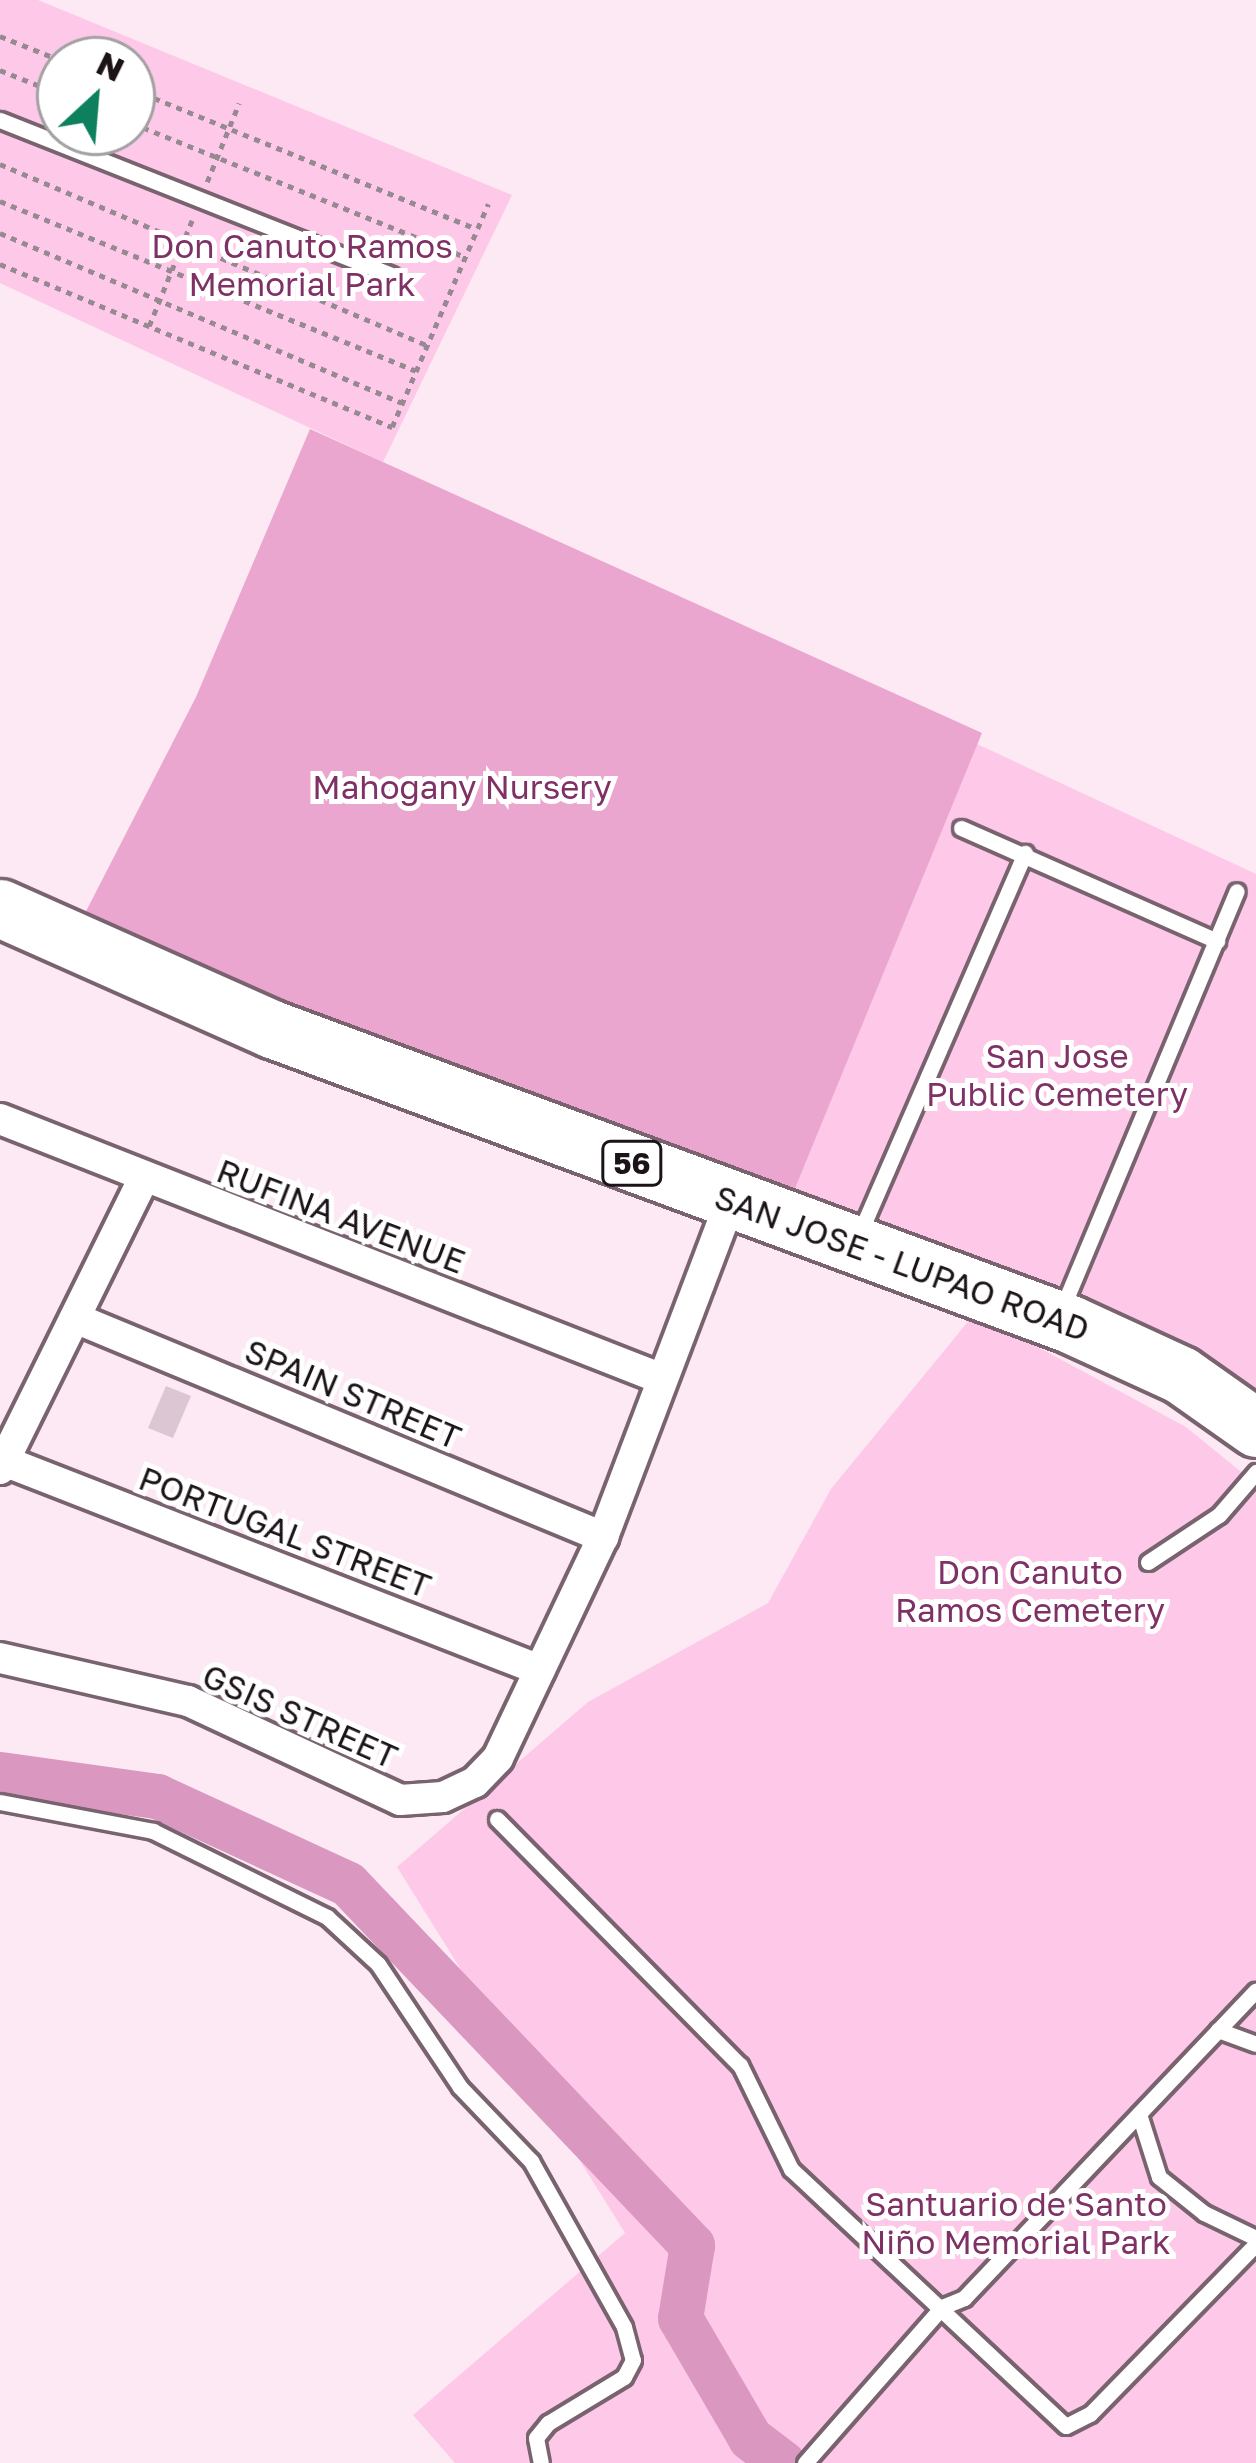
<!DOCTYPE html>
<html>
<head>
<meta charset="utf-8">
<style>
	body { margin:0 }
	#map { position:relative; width:1256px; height:2463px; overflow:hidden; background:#fce9f4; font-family:"Golos Text",sans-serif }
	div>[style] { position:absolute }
	.green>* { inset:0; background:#fec8e8 }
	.forest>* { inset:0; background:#eaa6cf }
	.river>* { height:45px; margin:-22.5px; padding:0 22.5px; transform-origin:22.5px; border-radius:22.5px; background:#da98c0 }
	.building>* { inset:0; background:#ddc6d3 }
	.path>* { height:4.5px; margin-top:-2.25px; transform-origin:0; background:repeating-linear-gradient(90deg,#978991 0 6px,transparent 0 12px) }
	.roads { filter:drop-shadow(3px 0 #78636f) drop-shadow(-3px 0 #78636f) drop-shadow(0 3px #78636f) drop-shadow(0 -3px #78636f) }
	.lane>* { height:15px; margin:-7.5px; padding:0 7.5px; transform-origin:7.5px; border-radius:7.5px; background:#fff }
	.street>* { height:30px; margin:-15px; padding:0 15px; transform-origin:15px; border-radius:15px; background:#fff }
	.highway>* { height:57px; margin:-28.5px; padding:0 28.5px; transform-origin:28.5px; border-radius:28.5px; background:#fff }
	span { translate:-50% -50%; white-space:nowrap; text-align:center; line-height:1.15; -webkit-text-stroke:10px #fff; paint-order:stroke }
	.shield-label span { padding:3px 9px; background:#fff; border:3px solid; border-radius:9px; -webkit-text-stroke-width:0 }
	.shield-label { font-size:30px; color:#1b1318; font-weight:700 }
	.park-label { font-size:33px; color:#7f3165 }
	.street-label { font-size:33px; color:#1b1318 }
	.north { position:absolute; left:36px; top:36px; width:120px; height:120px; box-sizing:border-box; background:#fff; border:3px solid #a4a1a3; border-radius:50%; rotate:26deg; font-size:33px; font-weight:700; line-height:48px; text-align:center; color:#1b1318 }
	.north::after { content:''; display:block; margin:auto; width:42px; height:54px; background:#0f805d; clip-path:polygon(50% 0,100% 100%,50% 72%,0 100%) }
</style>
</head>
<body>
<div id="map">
	<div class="green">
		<i style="clip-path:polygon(evenodd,0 0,38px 0,512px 195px,383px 462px,0 283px,0 0,60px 60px,132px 60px,132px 132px,60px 132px,60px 60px)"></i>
		<i style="clip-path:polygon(977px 744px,1256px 874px,1256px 1397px,1182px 1341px,1086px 1297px,794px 1191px)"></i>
		<i style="clip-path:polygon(975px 1313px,1186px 1427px,1256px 1484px,1256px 2463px,455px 2463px,413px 2415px,625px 2233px,397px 1867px,588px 1702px,768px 1603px,831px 1489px)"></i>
	</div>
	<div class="forest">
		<i style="clip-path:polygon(310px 429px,982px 733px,794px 1191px,80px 923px,196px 697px)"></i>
	</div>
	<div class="river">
		<i style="left:0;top:1774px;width:159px;rotate:8deg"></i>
		<i style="left:157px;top:1796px;width:210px;rotate:24.7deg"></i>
		<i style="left:348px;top:1884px;width:499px;rotate:46.4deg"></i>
		<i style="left:692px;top:2245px;width:74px;rotate:99.3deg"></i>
		<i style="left:680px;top:2318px;width:139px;rotate:59.7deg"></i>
		<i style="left:750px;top:2438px;width:41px;rotate:37.1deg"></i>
	</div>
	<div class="building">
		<i style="clip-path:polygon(166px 1386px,191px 1396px,173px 1438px,148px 1428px)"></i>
	</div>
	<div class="path">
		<i style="left:0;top:36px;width:65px;rotate:21.8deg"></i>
		<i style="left:0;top:70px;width:65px;rotate:21.8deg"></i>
		<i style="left:132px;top:89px;width:372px;rotate:22.1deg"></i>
		<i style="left:132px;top:123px;width:359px;rotate:21.9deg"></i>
		<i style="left:0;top:164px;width:464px;rotate:23deg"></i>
		<i style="left:207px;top:182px;width:85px;rotate:-67.9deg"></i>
		<i style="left:0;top:201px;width:449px;rotate:22.2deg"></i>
		<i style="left:0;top:233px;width:436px;rotate:22.9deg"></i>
		<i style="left:0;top:264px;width:425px;rotate:22.6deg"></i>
		<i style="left:392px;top:427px;width:243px;rotate:-66.7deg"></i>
		<i style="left:149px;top:326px;width:114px;rotate:-67.9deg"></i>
	</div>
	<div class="roads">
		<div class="lane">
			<i style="left:0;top:120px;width:421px;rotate:21.6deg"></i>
			<i style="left:961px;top:828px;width:280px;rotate:23.8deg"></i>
			<i style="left:858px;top:1237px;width:419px;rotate:-66.5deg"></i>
			<i style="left:1061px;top:1311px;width:455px;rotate:-67.3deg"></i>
			<i style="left:1148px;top:1562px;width:85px;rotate:-33.5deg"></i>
			<i style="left:1219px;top:1515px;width:57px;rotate:-49.3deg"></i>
			<i style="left:0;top:1802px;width:156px;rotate:10.7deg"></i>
			<i style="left:153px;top:1831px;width:194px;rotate:26.3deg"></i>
			<i style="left:327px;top:1917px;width:69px;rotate:42.7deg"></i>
			<i style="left:378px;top:1964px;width:148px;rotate:56.3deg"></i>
			<i style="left:460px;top:2087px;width:103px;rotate:46.2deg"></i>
			<i style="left:531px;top:2161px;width:190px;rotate:60.7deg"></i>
			<i style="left:624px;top:2327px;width:34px;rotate:75deg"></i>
			<i style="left:633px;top:2360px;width:19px;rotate:118deg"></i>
			<i style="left:624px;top:2377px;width:89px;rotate:148.8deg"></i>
			<i style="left:548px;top:2423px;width:19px;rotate:129deg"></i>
			<i style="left:536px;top:2438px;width:25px;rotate:79deg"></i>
			<i style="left:497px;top:1819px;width:346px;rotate:45.4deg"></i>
			<i style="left:740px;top:2065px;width:116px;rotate:63.9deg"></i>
			<i style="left:791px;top:2169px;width:376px;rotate:43.1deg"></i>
			<i style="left:1066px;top:2426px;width:27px;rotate:-27deg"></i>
			<i style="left:1090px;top:2414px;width:238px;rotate:-45.7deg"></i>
			<i style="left:1218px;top:2030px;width:40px;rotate:20.2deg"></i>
			<i style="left:1139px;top:2114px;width:66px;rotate:72.4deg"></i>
			<i style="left:1159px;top:2177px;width:58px;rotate:38.7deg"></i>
			<i style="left:1204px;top:2213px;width:58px;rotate:25.7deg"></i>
			<i style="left:805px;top:2463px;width:208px;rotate:-48.7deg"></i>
			<i style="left:942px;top:2307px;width:24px;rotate:-22deg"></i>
			<i style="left:964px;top:2298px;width:424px;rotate:-46.5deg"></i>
		</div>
		<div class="street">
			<i style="left:0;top:1119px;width:706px;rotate:21.44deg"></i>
			<i style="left:75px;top:1318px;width:572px;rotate:22.53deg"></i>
			<i style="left:4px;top:1461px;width:575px;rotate:21.3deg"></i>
			<i style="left:0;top:1469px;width:325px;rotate:-63.7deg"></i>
			<i style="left:0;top:1658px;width:193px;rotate:12.9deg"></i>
			<i style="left:188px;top:1701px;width:234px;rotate:25deg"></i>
			<i style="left:400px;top:1800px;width:43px;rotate:-4deg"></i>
			<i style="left:443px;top:1797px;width:35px;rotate:-25deg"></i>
			<i style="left:475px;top:1782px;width:33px;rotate:-46deg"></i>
			<i style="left:498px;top:1758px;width:245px;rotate:-64.6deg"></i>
			<i style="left:603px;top:1537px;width:360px;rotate:-69.2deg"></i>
		</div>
		<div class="highway">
			<i style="left:0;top:908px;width:298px;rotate:24deg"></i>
			<i style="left:272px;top:1029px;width:851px;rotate:20.29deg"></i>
			<i style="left:1070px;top:1324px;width:122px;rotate:24.7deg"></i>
			<i style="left:1181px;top:1375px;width:92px;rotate:35.2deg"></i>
		</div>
	</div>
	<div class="shield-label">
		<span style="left:632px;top:1163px">56</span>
	</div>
	<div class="park-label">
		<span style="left:302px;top:265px">Don Canuto Ramos<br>Memorial Park</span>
		<span style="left:462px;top:787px">Mahogany Nursery</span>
		<span style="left:1057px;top:1075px">San Jose<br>Public Cemetery</span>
		<span style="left:1030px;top:1591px">Don Canuto<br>Ramos Cemetery</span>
		<span style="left:1016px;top:2223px">Santuario de Santo<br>Niño Memorial Park</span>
	</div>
	<div class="street-label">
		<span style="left:341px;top:1216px;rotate:21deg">RUFINA AVENUE</span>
		<span style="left:902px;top:1263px;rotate:20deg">SAN JOSE - LUPAO ROAD</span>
		<span style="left:353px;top:1394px;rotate:23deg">SPAIN STREET</span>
		<span style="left:285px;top:1532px;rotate:21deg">PORTUGAL STREET</span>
		<span style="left:300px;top:1716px;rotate:24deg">GSIS STREET</span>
	</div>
	<div class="north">N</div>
</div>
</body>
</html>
